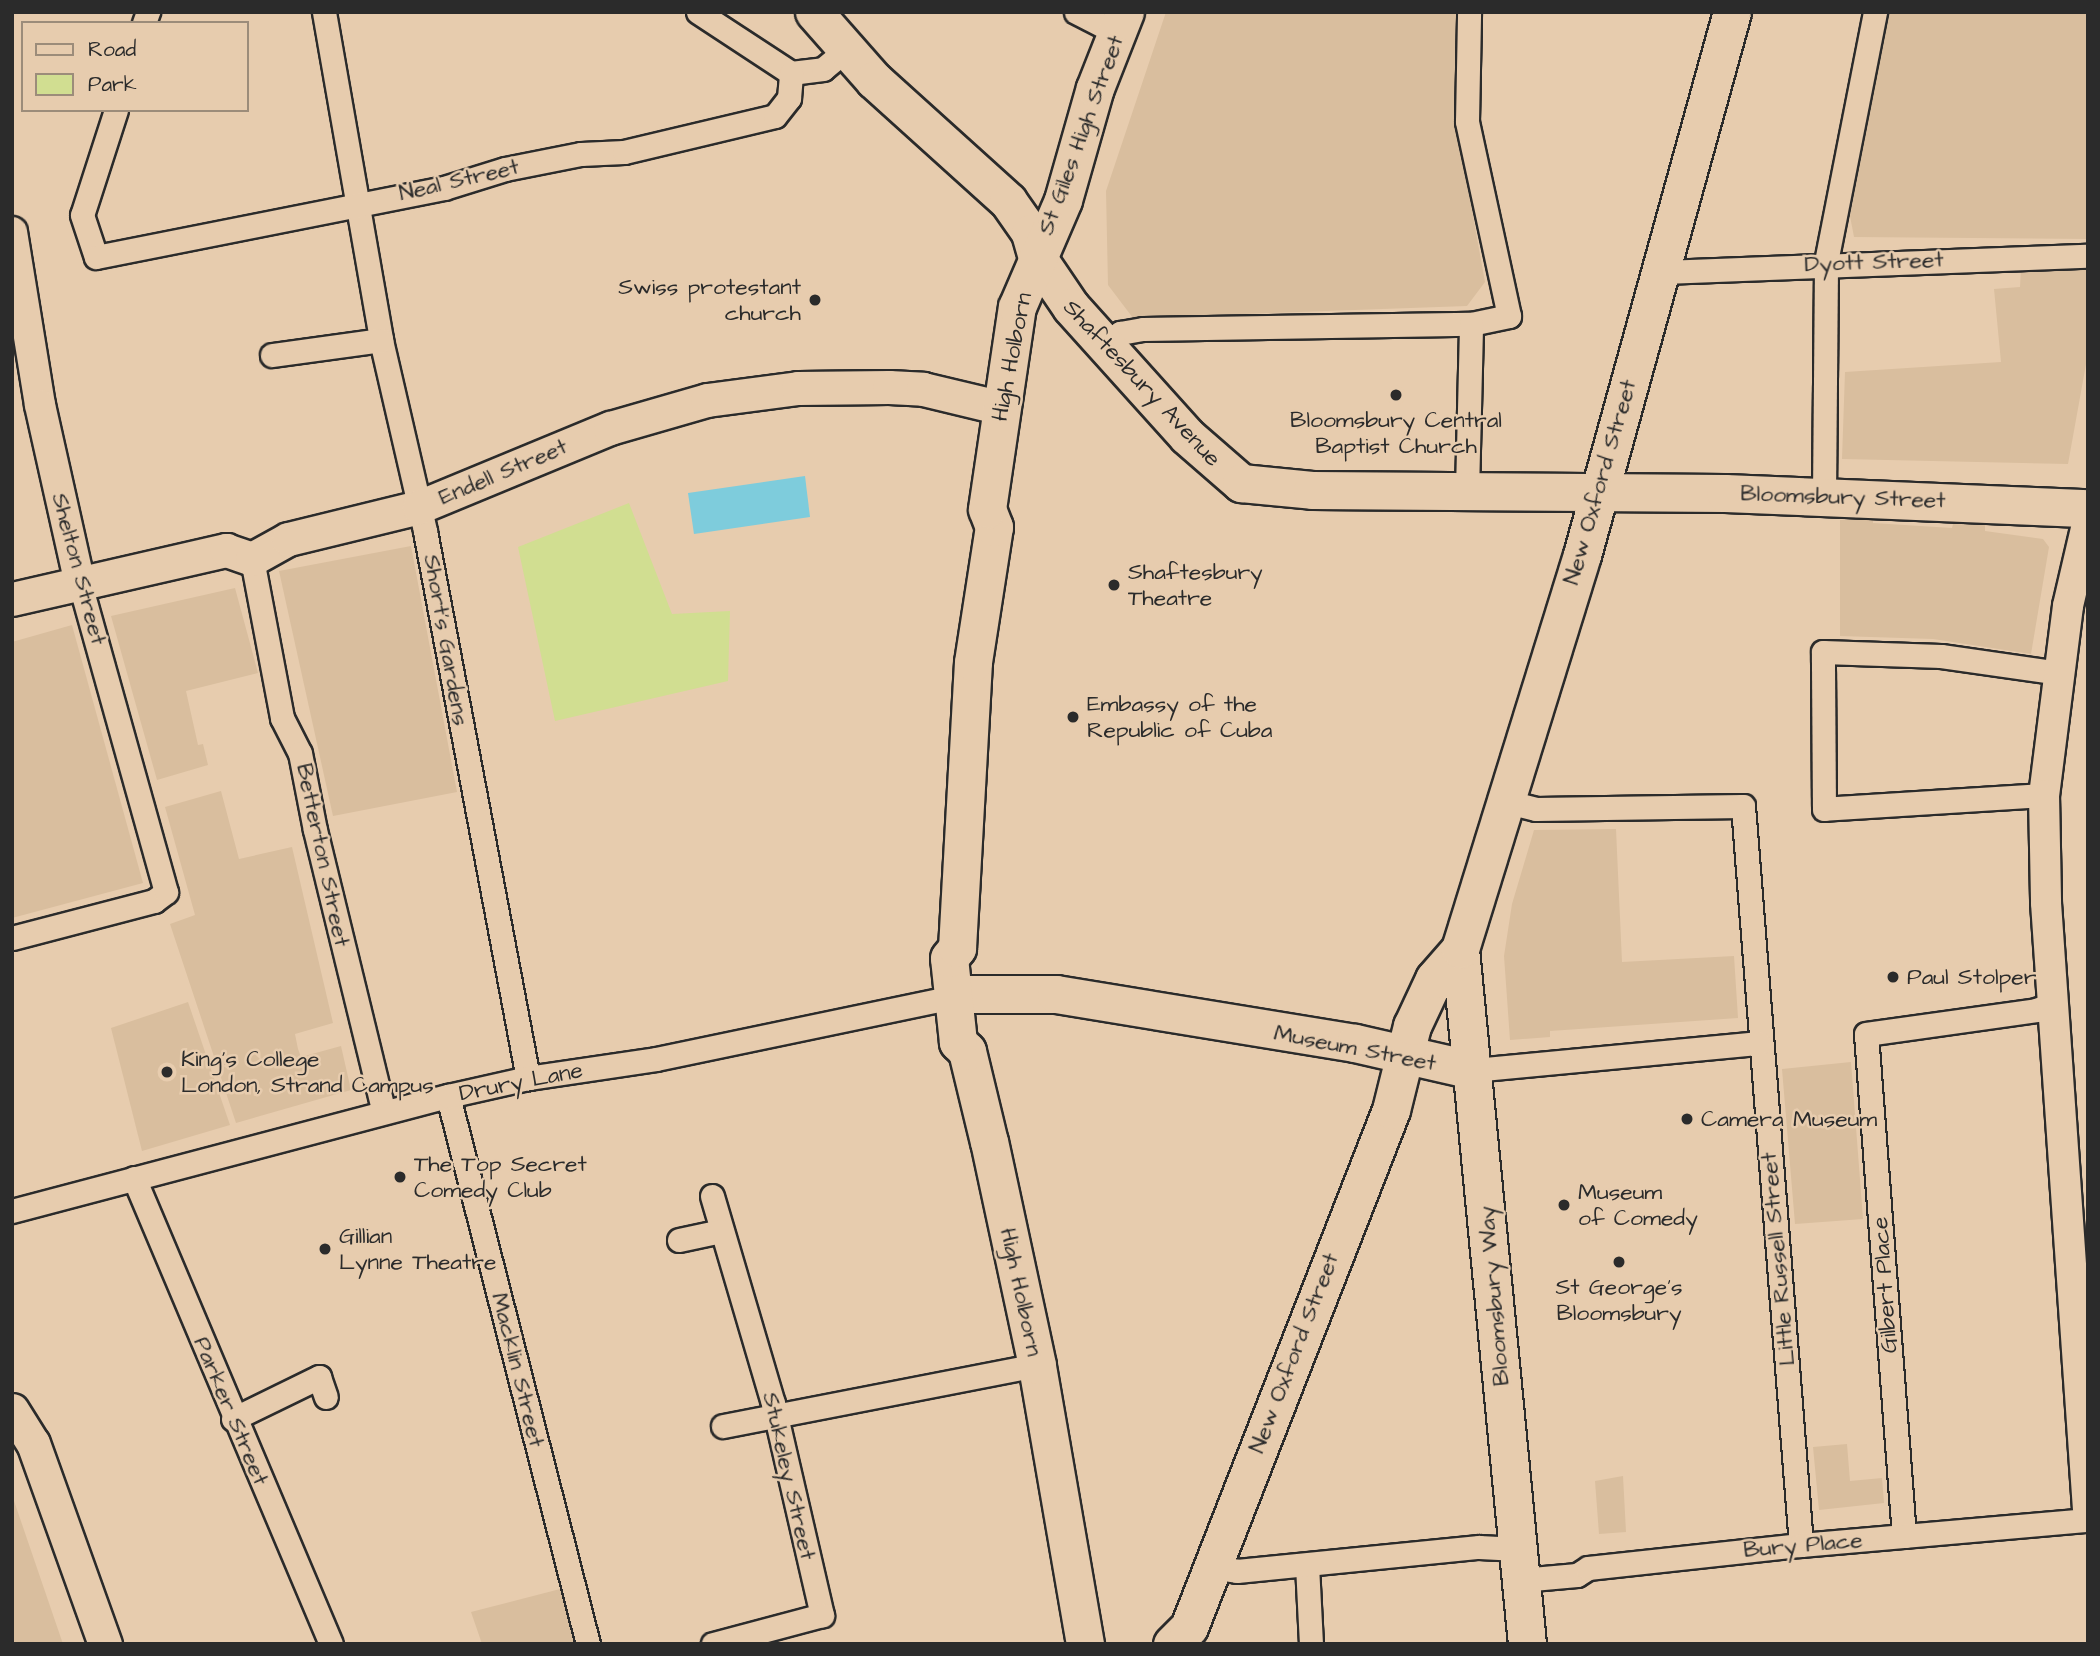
<!DOCTYPE html>
<html>
<head>
<meta charset="utf-8">
<style>
	body { margin:0 }
	#map { position:relative; width:2100px; height:1656px; overflow:hidden; background:#e7ccae; font-family:"Architects Daughter",sans-serif }
	div>[style] { position:absolute }
	.built>* { inset:0; background:#d9be9e }
	.green>* { inset:0; background:#d1de91 }
	.water>* { inset:0; background:#7eccdc }
	.roads { filter:drop-shadow(2px 0 #2b2b2b) drop-shadow(-2px 0 #2b2b2b) drop-shadow(0 2px #2b2b2b) drop-shadow(0 -2px #2b2b2b) }
	.minor>* { height:23px; margin:-11.5px; padding:0 11.5px; transform-origin:11.5px; border-radius:11.5px; background:#e7ccae }
	.tertiary>* { height:30px; margin:-15px; padding:0 15px; transform-origin:15px; border-radius:15px; background:#e7ccae }
	.secondary>* { height:33px; margin:-16.5px; padding:0 16.5px; transform-origin:16.5px; border-radius:16.5px; background:#e7ccae }
	.primary>* { height:37px; margin:-18.5px; padding:0 18.5px; transform-origin:18.5px; border-radius:18.5px; background:#e7ccae }
	.dots>* { width:19px; height:19px; translate:-50% -50%; box-sizing:border-box; border:4px solid #e7ccae; border-radius:50% }
	span { translate:-50% -50%; white-space:nowrap; text-align:center; line-height:1.15; -webkit-text-stroke:5px #e7ccae; paint-order:stroke }
	.street-label { font-size:23px; color:#2b2b2b }
	.poi-label { font-size:23px; color:#2b2b2b }
	.right { translate:-100% -50%; text-align:right }
	.left { translate:0 -50%; text-align:left }
	.frame { position:absolute; inset:0; border:14px solid #2b2b2b; pointer-events:none }
	.legend { position:absolute; left:21px; top:21px; width:228px; height:91px; box-sizing:border-box; background:#e7ccae; border:2px solid #9c8c7a; margin:0; padding:9px 12px; list-style:none; font-size:21px; color:#2b2b2b }
	.legend li { display:flex; align-items:center; gap:14px; height:35px }
	.legend b { width:35px; border:2px solid #9c8c7a }
</style>
</head>
<body>
<div id="map">
	<div class="built">
		<i style="clip-path:polygon(1166px 12px,1458px 12px,1459px 139px,1485px 282px,1467px 306px,1133px 318px,1108px 285px,1106px 191px)"></i>
		<i style="clip-path:polygon(1889px 12px,2088px 12px,2088px 239px,1854px 237px,1850px 216px)"></i>
		<i style="clip-path:polygon(2021px 268px,2088px 269px,2088px 353px,2068px 464px,1842px 459px,1845px 372px,2001px 362px,1994px 289px,2020px 287px)"></i>
		<i style="clip-path:polygon(1873px 519px,1873px 523px,1952px 528px,1953px 524px,1985px 525px,1985px 531px,2043px 539px,2049px 547px,2031px 654px,1933px 639px,1840px 636px,1840px 520px)"></i>
		<i style="clip-path:polygon(411px 546px,457px 792px,333px 816px,279px 571px)"></i>
		<i style="clip-path:polygon(235px 588px,258px 673px,186px 691px,198px 745px,203px 744px,208px 765px,157px 780px,111px 616px)"></i>
		<i style="clip-path:polygon(72px 625px,143px 883px,12px 918px,12px 642px)"></i>
		<i style="clip-path:polygon(221px 791px,239px 859px,292px 847px,333px 1023px,295px 1034px,298px 1049px,301px 1057px,341px 1046px,351px 1090px,236px 1123px,170px 924px,195px 915px,165px 807px)"></i>
		<i style="clip-path:polygon(1616px 829px,1622px 962px,1734px 956px,1738px 1018px,1550px 1031px,1550px 1037px,1510px 1040px,1504px 956px,1512px 904px,1534px 830px)"></i>
		<i style="clip-path:polygon(188px 1002px,230px 1125px,142px 1151px,111px 1028px)"></i>
		<i style="clip-path:polygon(1851px 1062px,1863px 1219px,1795px 1224px,1782px 1069px)"></i>
		<i style="clip-path:polygon(1847px 1444px,1850px 1481px,1882px 1478px,1884px 1503px,1819px 1510px,1813px 1447px)"></i>
		<i style="clip-path:polygon(1623px 1476px,1626px 1532px,1599px 1534px,1595px 1481px)"></i>
		<i style="clip-path:polygon(12px 1495px,63px 1644px,12px 1644px)"></i>
		<i style="clip-path:polygon(564px 1588px,576px 1644px,482px 1644px,471px 1612px)"></i>
	</div>
	<div class="green">
		<i style="clip-path:polygon(629px 503px,672px 614px,730px 611px,728px 681px,555px 721px,518px 547px)"></i>
	</div>
	<div class="water">
		<i style="clip-path:polygon(805px 476px,810px 517px,694px 534px,688px 493px)"></i>
	</div>
	<div class="roads">
		<div class="minor">
			<i style="left:324px;top:12px;width:333px;rotate:80.1deg"></i>
			<i style="left:381px;top:340px;width:196px;rotate:77deg"></i>
			<i style="left:425px;top:531px;width:557px;rotate:79.34deg"></i>
			<i style="left:698px;top:12px;width:111px;rotate:33.3deg"></i>
			<i style="left:791px;top:73px;width:32px;rotate:-7deg"></i>
			<i style="left:823px;top:69px;width:30px;rotate:-40deg"></i>
			<i style="left:1076px;top:12px;width:46px;rotate:27.1deg"></i>
			<i style="left:144px;top:23px;width:12px;rotate:-70deg"></i>
			<i style="left:116px;top:110px;width:110px;rotate:107.9deg"></i>
			<i style="left:82px;top:215px;width:44px;rotate:71.6deg"></i>
			<i style="left:96px;top:257px;width:355px;rotate:-11.2deg"></i>
			<i style="left:444px;top:188px;width:64px;rotate:-17.3deg"></i>
			<i style="left:505px;top:169px;width:77px;rotate:-11.2deg"></i>
			<i style="left:581px;top:154px;width:43px;rotate:-2.7deg"></i>
			<i style="left:624px;top:152px;width:155px;rotate:-13.4deg"></i>
			<i style="left:775px;top:116px;width:23px;rotate:-52deg"></i>
			<i style="left:789px;top:98px;width:25px;rotate:-85deg"></i>
			<i style="left:1662px;top:272px;width:426px;rotate:-2.2deg"></i>
			<i style="left:1105px;top:344px;width:19px;rotate:-36deg"></i>
			<i style="left:1120px;top:333px;width:23px;rotate:-10deg"></i>
			<i style="left:1143px;top:329px;width:328px;rotate:-0.9deg"></i>
			<i style="left:1471px;top:324px;width:39px;rotate:-12deg"></i>
			<i style="left:1509px;top:316px;width:199px;rotate:-102.2deg"></i>
			<i style="left:1467px;top:121px;width:109px;rotate:-88.9deg"></i>
			<i style="left:272px;top:355px;width:110px;rotate:-7.8deg"></i>
			<i style="left:1467px;top:491px;width:167px;rotate:-88.6deg"></i>
			<i style="left:1824px;top:496px;width:234px;rotate:-89.5deg"></i>
			<i style="left:1826px;top:262px;width:255px;rotate:-78.9deg"></i>
			<i style="left:252px;top:559px;width:162px;rotate:79.3deg"></i>
			<i style="left:282px;top:718px;width:39px;rotate:63deg"></i>
			<i style="left:300px;top:753px;width:78px;rotate:79deg"></i>
			<i style="left:315px;top:830px;width:290px;rotate:76.3deg"></i>
			<i style="left:2044px;top:795px;width:220px;rotate:176.4deg"></i>
			<i style="left:1824px;top:809px;width:157px;rotate:-90.4deg"></i>
			<i style="left:1823px;top:652px;width:118px;rotate:1.9deg"></i>
			<i style="left:1941px;top:656px;width:119px;rotate:8.2deg"></i>
			<i style="left:1504px;top:801px;width:33px;rotate:14deg"></i>
			<i style="left:1536px;top:809px;width:207px;rotate:-0.8deg"></i>
			<i style="left:1743px;top:806px;width:741px;rotate:85.51deg"></i>
			<i style="left:12px;top:938px;width:147px;rotate:-14.6deg"></i>
			<i style="left:154px;top:901px;width:15px;rotate:-37deg"></i>
			<i style="left:166px;top:892px;width:320px;rotate:-105.6deg"></i>
			<i style="left:1473px;top:1070px;width:287px;rotate:-5.4deg"></i>
			<i style="left:448px;top:1096px;width:566px;rotate:75.67deg"></i>
			<i style="left:134px;top:1178px;width:506px;rotate:67.08deg"></i>
			<i style="left:712px;top:1196px;width:216px;rotate:73.6deg"></i>
			<i style="left:773px;top:1403px;width:218px;rotate:77deg"></i>
			<i style="left:822px;top:1615px;width:113px;rotate:165.1deg"></i>
			<i style="left:12px;top:1211px;width:451px;rotate:-14.8deg"></i>
			<i style="left:448px;top:1096px;width:82px;rotate:-12.7deg"></i>
			<i style="left:528px;top:1078px;width:129px;rotate:-8.4deg"></i>
			<i style="left:656px;top:1059px;width:317px;rotate:-11.8deg"></i>
			<i style="left:679px;top:1240px;width:43px;rotate:-12.1deg"></i>
			<i style="left:233px;top:1419px;width:96px;rotate:-26deg"></i>
			<i style="left:319px;top:1377px;width:21px;rotate:71deg"></i>
			<i style="left:723px;top:1426px;width:320px;rotate:-11deg"></i>
			<i style="left:1904px;top:1536px;width:503px;rotate:-94.33deg"></i>
			<i style="left:1866px;top:1034px;width:172px;rotate:-8deg"></i>
			<i style="left:2036px;top:1010px;width:19px;rotate:-21deg"></i>
			<i style="left:1307px;top:1565px;width:79px;rotate:87.1deg"></i>
			<i style="left:1210px;top:1567px;width:27px;rotate:8deg"></i>
			<i style="left:1237px;top:1571px;width:243px;rotate:-5.7deg"></i>
			<i style="left:1479px;top:1547px;width:39px;rotate:3deg"></i>
			<i style="left:1521px;top:1580px;width:56px;rotate:-5.1deg"></i>
			<i style="left:1577px;top:1575px;width:13px;rotate:-32deg"></i>
			<i style="left:1588px;top:1568px;width:214px;rotate:-6.2deg"></i>
			<i style="left:1801px;top:1545px;width:288px;rotate:-5deg"></i>
		</div>
		<div class="tertiary">
			<i style="left:12px;top:232px;width:175px;rotate:80.8deg"></i>
			<i style="left:40px;top:405px;width:183px;rotate:77.4deg"></i>
			<i style="left:2088px;top:520px;width:88px;rotate:103.1deg"></i>
			<i style="left:2068px;top:606px;width:191px;rotate:97.2deg"></i>
			<i style="left:2044px;top:795px;width:108px;rotate:88.9deg"></i>
			<i style="left:2046px;top:903px;width:607px;rotate:86.04deg"></i>
		</div>
		<div class="secondary">
			<i style="left:12px;top:599px;width:220px;rotate:-12.9deg"></i>
			<i style="left:226px;top:550px;width:28px;rotate:19deg"></i>
			<i style="left:252px;top:559px;width:41px;rotate:-29.1deg"></i>
			<i style="left:288px;top:539px;width:135px;rotate:-13.7deg"></i>
			<i style="left:419px;top:507px;width:207px;rotate:-22.5deg"></i>
			<i style="left:610px;top:428px;width:101px;rotate:-16.1deg"></i>
			<i style="left:707px;top:400px;width:92px;rotate:-7.5deg"></i>
			<i style="left:798px;top:388px;width:91px;rotate:-0.6deg"></i>
			<i style="left:889px;top:387px;width:34px;rotate:3deg"></i>
			<i style="left:923px;top:389px;width:81px;rotate:13.5deg"></i>
			<i style="left:12px;top:1410px;width:39px;rotate:58deg"></i>
			<i style="left:33px;top:1443px;width:214px;rotate:70.3deg"></i>
		</div>
		<div class="primary">
			<i style="left:814px;top:12px;width:91px;rotate:48.6deg"></i>
			<i style="left:874px;top:80px;width:181px;rotate:42.1deg"></i>
			<i style="left:1008px;top:201px;width:39px;rotate:55deg"></i>
			<i style="left:1030px;top:233px;width:25px;rotate:74deg"></i>
			<i style="left:1037px;top:257px;width:60px;rotate:55.8deg"></i>
			<i style="left:1071px;top:307px;width:173px;rotate:48deg"></i>
			<i style="left:1187px;top:436px;width:72px;rotate:41deg"></i>
			<i style="left:1241px;top:483px;width:71px;rotate:5.6deg"></i>
			<i style="left:1312px;top:490px;width:413px;rotate:0.4deg"></i>
			<i style="left:1725px;top:493px;width:363px;rotate:2.4deg"></i>
			<i style="left:969px;top:994px;width:87px"></i>
			<i style="left:1056px;top:994px;width:303px;rotate:9.3deg"></i>
			<i style="left:1355px;top:1043px;width:121px;rotate:12.9deg"></i>
			<i style="left:1085px;top:1644px;width:283px;rotate:-99.8deg"></i>
			<i style="left:1037px;top:1365px;width:228px;rotate:-102.1deg"></i>
			<i style="left:989px;top:1142px;width:94px;rotate:-103.6deg"></i>
			<i style="left:967px;top:1051px;width:13px;rotate:-135deg"></i>
			<i style="left:958px;top:1042px;width:84px;rotate:-96.1deg"></i>
			<i style="left:949px;top:958px;width:13px;rotate:-51deg"></i>
			<i style="left:957px;top:948px;width:286px;rotate:-86.8deg"></i>
			<i style="left:973px;top:662px;width:137px;rotate:-81.2deg"></i>
			<i style="left:994px;top:527px;width:19px;rotate:-111deg"></i>
			<i style="left:987px;top:509px;width:204px;rotate:-81.6deg"></i>
			<i style="left:1017px;top:307px;width:116px;rotate:-66.7deg"></i>
			<i style="left:1063px;top:200px;width:116px;rotate:-74.1deg"></i>
			<i style="left:1095px;top:88px;width:82px;rotate:-68.5deg"></i>
			<i style="left:1172px;top:1644px;width:24px;rotate:-45deg"></i>
			<i style="left:1189px;top:1627px;width:555px;rotate:-68.66deg"></i>
			<i style="left:1391px;top:1110px;width:87px;rotate:-76deg"></i>
			<i style="left:1412px;top:1026px;width:52px;rotate:-64.9deg"></i>
			<i style="left:1434px;top:979px;width:40px;rotate:-49deg"></i>
			<i style="left:1527px;top:1644px;width:698px;rotate:-95.51deg"></i>
			<i style="left:1460px;top:949px;width:412px;rotate:-72.8deg"></i>
			<i style="left:1582px;top:555px;width:563px;rotate:-74.56deg"></i>
		</div>
	</div>
	<div class="dots">
		<i style="left:815px;top:300px;background:#2b2b2b"></i>
		<i style="left:1396px;top:395px;background:#2b2b2b"></i>
		<i style="left:1114px;top:585px;background:#2b2b2b"></i>
		<i style="left:1073px;top:717px;background:#2b2b2b"></i>
		<i style="left:1893px;top:977px;background:#2b2b2b"></i>
		<i style="left:167px;top:1072px;background:#2b2b2b"></i>
		<i style="left:1687px;top:1119px;background:#2b2b2b"></i>
		<i style="left:400px;top:1177px;background:#2b2b2b"></i>
		<i style="left:1564px;top:1205px;background:#2b2b2b"></i>
		<i style="left:325px;top:1249px;background:#2b2b2b"></i>
		<i style="left:1619px;top:1262px;background:#2b2b2b"></i>
	</div>
	<div class="street-label">
		<span style="left:1081px;top:135px;rotate:-70deg">St Giles High Street</span>
		<span style="left:459px;top:180px;rotate:-13deg">Neal Street</span>
		<span style="left:1874px;top:262px;rotate:-2deg">Dyott Street</span>
		<span style="left:1012px;top:357px;rotate:-79deg">High Holborn</span>
		<span style="left:1142px;top:383px;rotate:47deg">Shaftesbury Avenue</span>
		<span style="left:503px;top:472px;rotate:-23deg">Endell Street</span>
		<span style="left:1600px;top:482px;rotate:-74deg">New Oxford Street</span>
		<span style="left:1843px;top:497px;rotate:2deg">Bloomsbury Street</span>
		<span style="left:79px;top:569px;rotate:75deg">Shelton Street</span>
		<span style="left:446px;top:640px;rotate:80deg">Short's Gardens</span>
		<span style="left:323px;top:855px;rotate:78deg">Betterton Street</span>
		<span style="left:1355px;top:1048px;rotate:11deg">Museum Street</span>
		<span style="left:521px;top:1082px;rotate:-11deg">Drury Lane</span>
		<span style="left:1778px;top:1259px;rotate:-95deg">Little Russell Street</span>
		<span style="left:1885px;top:1285px;rotate:-94deg">Gilbert Place</span>
		<span style="left:1021px;top:1292px;rotate:78deg">High Holborn</span>
		<span style="left:1494px;top:1296px;rotate:-95deg">Bloomsbury Way</span>
		<span style="left:1294px;top:1353px;rotate:-69deg">New Oxford Street</span>
		<span style="left:518px;top:1370px;rotate:76deg">Macklin Street</span>
		<span style="left:231px;top:1411px;rotate:67deg">Parker Street</span>
		<span style="left:789px;top:1476px;rotate:77deg">Stukeley Street</span>
		<span style="left:1803px;top:1545px;rotate:-5deg">Bury Place</span>
	</div>
	<div class="poi-label">
		<span class="right" style="left:801px;top:300px">Swiss protestant<br>church</span>
		<span style="left:1396px;top:433px">Bloomsbury Central<br>Baptist Church</span>
		<span class="left" style="left:1128px;top:585px">Shaftesbury<br>Theatre</span>
		<span class="left" style="left:1087px;top:717px">Embassy of the<br>Republic of Cuba</span>
		<span class="left" style="left:1907px;top:977px">Paul Stolper</span>
		<span class="left" style="left:181px;top:1072px">King's College<br>London, Strand Campus</span>
		<span class="left" style="left:1701px;top:1119px">Camera Museum</span>
		<span class="left" style="left:414px;top:1177px">The Top Secret<br>Comedy Club</span>
		<span class="left" style="left:1578px;top:1205px">Museum<br>of Comedy</span>
		<span class="left" style="left:339px;top:1249px">Gillian<br>Lynne Theatre</span>
		<span style="left:1619px;top:1300px">St George's<br>Bloomsbury</span>
	</div>
	<div class="frame"></div>
	<ul class="legend">
	<li><b style="height:9px;background:#e7ccae"></b>Road</li>
	<li><b style="height:19px;background:#d1de91"></b>Park</li>
	</ul>
</div>
</body>
</html>
